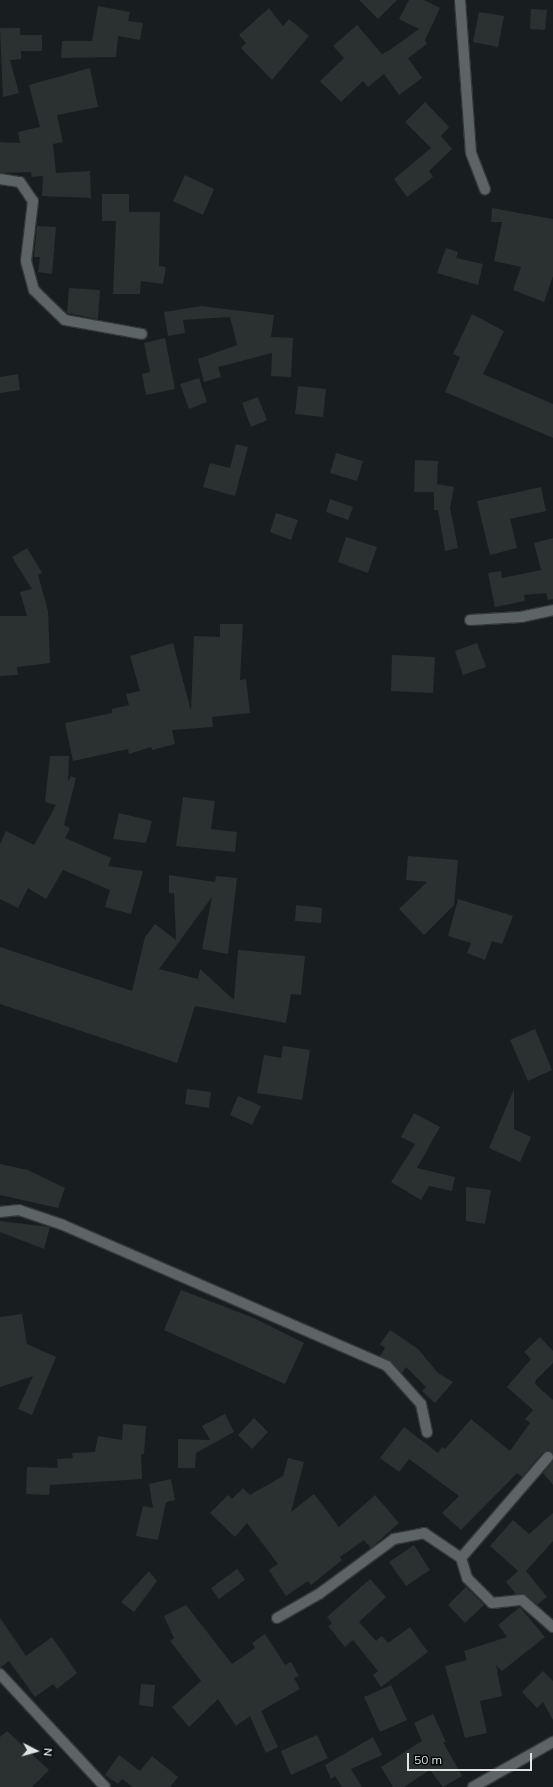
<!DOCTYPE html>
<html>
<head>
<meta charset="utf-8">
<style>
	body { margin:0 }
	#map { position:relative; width:553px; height:1787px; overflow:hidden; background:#181e20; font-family:Mulish,sans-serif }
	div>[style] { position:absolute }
	.building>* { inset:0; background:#2a3130 }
	.roads { filter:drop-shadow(1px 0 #343839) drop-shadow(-1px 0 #343839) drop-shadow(0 1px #343839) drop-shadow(0 -1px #343839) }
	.street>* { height:10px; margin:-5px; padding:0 5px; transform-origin:5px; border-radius:5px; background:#5c6465 }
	span { translate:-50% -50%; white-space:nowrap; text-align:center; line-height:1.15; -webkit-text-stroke:3.5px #060808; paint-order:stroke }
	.north { position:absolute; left:16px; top:1731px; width:40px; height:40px; -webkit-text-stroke:3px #060808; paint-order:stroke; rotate:96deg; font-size:11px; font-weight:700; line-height:16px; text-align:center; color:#dfe3e4 }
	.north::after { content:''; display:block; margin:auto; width:14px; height:18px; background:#dfe3e4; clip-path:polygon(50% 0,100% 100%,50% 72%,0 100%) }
	.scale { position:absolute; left:407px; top:1753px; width:125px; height:18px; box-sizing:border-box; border:2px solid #dfe3e4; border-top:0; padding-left:5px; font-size:12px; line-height:14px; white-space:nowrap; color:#dfe3e4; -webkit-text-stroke:3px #060808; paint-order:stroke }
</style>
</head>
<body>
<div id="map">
	<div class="building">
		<i style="clip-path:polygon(359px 0,397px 0,378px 19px)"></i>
		<i style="clip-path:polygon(409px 0,424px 0,440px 8px,425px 40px,427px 44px,408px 58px,422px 78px,399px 95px,384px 74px,368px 87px,363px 81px,341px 102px,320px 81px,344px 58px,333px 46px,357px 25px,382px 54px,388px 51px,419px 29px,399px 19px)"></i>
		<i style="clip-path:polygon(98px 6px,130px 12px,128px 21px,143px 23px,140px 40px,118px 36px,116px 57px,61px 58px,62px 41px,92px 41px)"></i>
		<i style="clip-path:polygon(269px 8px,283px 26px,289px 19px,309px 36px,272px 80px,241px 48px,246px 43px,239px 35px)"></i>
		<i style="clip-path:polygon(531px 9px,547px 10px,545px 30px,530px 29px)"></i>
		<i style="clip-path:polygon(479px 12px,504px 16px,498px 47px,473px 42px)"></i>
		<i style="clip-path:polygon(0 28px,20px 28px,20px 35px,42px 35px,42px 51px,21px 51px,21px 59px,10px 60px,19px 93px,3px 97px)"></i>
		<i style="clip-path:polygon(90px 68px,98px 107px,57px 115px,63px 142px,53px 144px,56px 173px,90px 171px,91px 198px,42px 196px,43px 176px,32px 177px,31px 172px,0 173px,0 142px,20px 143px,18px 132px,40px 127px,29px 85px)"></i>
		<i style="clip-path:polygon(425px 102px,449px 127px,441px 136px,452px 149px,429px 171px,433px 177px,407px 197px,394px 179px,431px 148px,405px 122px)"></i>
		<i style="clip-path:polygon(185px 175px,214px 189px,203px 215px,173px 201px)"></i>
		<i style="clip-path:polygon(102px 194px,129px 194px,129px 212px,160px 212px,159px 266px,166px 267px,163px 284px,141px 281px,140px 294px,113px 294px,116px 221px,102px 221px)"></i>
		<i style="clip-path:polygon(492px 208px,553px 219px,553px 276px,544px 302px,513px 290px,521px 267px,494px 261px,502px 222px,491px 222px)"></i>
		<i style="clip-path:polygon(37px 226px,56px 227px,52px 274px,38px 272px,40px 257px,34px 257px)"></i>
		<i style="clip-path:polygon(446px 248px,458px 252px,456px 258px,483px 264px,478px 285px,437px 273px)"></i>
		<i style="clip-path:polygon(69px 288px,100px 290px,98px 319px,67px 313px)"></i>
		<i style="clip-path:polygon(201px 306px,274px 315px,271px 337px,293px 338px,291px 377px,271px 376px,272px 353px,218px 367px,221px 377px,204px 382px,198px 359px,237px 345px,230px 317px,183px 320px,185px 333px,168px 336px,164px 312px)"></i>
		<i style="clip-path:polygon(472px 314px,504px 331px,483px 374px,553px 404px,553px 438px,445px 392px,460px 357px,453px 354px)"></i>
		<i style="clip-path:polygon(165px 338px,175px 389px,146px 395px,142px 374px,150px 372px,144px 343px)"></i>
		<i style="clip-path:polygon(18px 374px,20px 390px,0 393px,0 377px)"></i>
		<i style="clip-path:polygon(199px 378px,207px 402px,189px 409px,180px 384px)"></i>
		<i style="clip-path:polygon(298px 386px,326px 389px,323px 417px,295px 414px)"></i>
		<i style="clip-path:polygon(258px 397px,267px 420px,251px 427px,242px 403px)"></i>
		<i style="clip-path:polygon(236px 444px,248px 447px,235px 496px,203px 487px,210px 463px,230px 468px)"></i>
		<i style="clip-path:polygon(336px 453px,363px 461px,357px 481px,330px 473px)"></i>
		<i style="clip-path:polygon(415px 460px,438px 461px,437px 484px,454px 487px,450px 508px,458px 548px,445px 551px,438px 510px,434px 510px,434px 492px,414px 492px)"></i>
		<i style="clip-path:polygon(541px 487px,546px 511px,510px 519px,517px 548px,490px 555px,477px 501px)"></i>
		<i style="clip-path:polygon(330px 499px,353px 507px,348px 520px,326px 512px)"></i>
		<i style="clip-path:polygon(276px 513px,298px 520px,291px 540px,270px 532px)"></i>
		<i style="clip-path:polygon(346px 537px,377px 547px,368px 573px,338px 562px)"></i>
		<i style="clip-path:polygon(553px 538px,553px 599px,548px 600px,546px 593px,524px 595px,525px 601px,495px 607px,488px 573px,501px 571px,502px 578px,541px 570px,534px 543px)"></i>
		<i style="clip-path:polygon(27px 548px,42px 573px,38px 575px,48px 611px,50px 663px,17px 667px,18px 675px,0 676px,0 616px,27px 616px,20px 592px,32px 589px,12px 557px)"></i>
		<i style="clip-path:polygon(220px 624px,243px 624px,240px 680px,246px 679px,250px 713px,212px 717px,213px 727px,172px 730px,175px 744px,152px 750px,151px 747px,129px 754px,128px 749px,73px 761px,65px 723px,112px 713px,112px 709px,129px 705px,126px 694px,140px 691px,130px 656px,173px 643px,191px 711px,194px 636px,220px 637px)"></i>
		<i style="clip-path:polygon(477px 643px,486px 667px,463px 675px,455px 651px)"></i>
		<i style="clip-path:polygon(392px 655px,435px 657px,433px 693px,391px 691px)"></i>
		<i style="clip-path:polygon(50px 756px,69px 756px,68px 782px,71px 776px,76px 778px,64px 825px,70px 828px,65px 838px,111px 858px,108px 866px,143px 871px,131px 914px,105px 907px,110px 890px,63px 870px,46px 899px,28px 888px,18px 908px,0 899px,0 844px,6px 831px,34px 845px,56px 805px,45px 802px)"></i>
		<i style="clip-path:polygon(183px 797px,215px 801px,211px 829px,237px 832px,235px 852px,176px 846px)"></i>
		<i style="clip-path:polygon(119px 813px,152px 821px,146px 843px,113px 839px)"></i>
		<i style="clip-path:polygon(408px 856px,458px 860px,454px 905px,424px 935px,399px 909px,427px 882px,406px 880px)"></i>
		<i style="clip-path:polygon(169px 875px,215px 882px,216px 876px,237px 878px,228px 954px,202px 949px,212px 897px,159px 969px,198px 979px,200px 969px,234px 1000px,238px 950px,305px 956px,301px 995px,291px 994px,286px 1023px,195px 1006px,177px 1063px,0 1004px,0 947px,132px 991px,145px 937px,155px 924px,176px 940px,174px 893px,169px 893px)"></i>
		<i style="clip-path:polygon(458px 899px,513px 916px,502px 944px,492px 941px,485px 960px,467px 953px,471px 943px,448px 936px)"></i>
		<i style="clip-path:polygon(296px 905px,322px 908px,321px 923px,295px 921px)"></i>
		<i style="clip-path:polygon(535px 1029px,552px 1070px,528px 1081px,510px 1040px)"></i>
		<i style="clip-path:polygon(283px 1046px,310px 1050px,302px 1100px,257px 1093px,264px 1055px,281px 1058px)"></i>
		<i style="clip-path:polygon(187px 1089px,211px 1092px,209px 1108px,185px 1104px)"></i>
		<i style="clip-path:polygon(514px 1089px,514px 1129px,531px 1137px,520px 1162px,489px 1148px)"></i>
		<i style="clip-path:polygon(238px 1096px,261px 1106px,252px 1125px,230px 1115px)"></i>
		<i style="clip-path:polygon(414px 1113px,440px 1127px,417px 1168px,455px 1177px,452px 1191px,429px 1186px,421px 1200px,391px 1182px,415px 1144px,401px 1137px)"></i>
		<i style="clip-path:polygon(0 1164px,28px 1170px,65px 1188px,58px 1208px,0 1195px)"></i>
		<i style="clip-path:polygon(466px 1187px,491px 1190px,485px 1224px,466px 1221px)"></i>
		<i style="clip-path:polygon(0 1221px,50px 1227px,44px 1249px,0 1232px)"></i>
		<i style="clip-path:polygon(181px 1290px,254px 1318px,304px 1343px,285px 1384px,164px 1330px)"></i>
		<i style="clip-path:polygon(22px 1314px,27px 1344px,56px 1357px,32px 1415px,18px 1409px,33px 1376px,0 1387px,0 1317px)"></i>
		<i style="clip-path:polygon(390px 1330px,418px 1349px,438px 1373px,453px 1382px,435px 1403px,422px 1391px,426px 1387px,406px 1367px,402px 1373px,380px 1356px,385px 1348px,380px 1344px)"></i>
		<i style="clip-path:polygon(540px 1337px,553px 1351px,553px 1363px,536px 1380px,535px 1384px,553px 1400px,553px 1453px,543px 1452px,522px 1477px,517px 1473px,461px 1530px,442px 1513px,459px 1496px,409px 1459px,399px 1472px,380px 1458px,404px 1427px,438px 1453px,442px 1447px,445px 1449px,471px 1419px,510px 1451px,530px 1423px,525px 1419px,533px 1410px,507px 1387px,531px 1359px,524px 1352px)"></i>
		<i style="clip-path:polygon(225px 1414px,234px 1432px,196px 1453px,195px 1468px,178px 1468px,178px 1439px,210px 1440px,202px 1426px)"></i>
		<i style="clip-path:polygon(254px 1418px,268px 1432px,252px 1449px,238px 1435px)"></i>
		<i style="clip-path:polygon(123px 1424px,146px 1426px,144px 1454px,141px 1454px,142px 1479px,50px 1485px,49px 1495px,26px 1494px,27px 1467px,58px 1468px,57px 1459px,73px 1458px,72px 1453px,95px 1452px,98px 1436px,122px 1440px)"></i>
		<i style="clip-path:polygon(288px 1458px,304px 1462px,291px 1512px,314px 1494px,339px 1527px,375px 1495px,399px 1523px,371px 1548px,364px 1540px,340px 1557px,342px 1560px,311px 1585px,308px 1581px,286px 1596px,269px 1570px,278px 1564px,247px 1523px,235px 1537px,210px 1513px,228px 1495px,232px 1499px,243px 1488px,250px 1495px,283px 1476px)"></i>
		<i style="clip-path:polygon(553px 1461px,553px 1485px,543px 1473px)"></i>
		<i style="clip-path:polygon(171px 1479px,175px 1500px,166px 1502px,158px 1540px,136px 1536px,143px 1506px,153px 1508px,149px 1484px)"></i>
		<i style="clip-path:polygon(553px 1513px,553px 1541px,526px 1571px,547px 1597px,537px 1605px,524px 1594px,516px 1594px,506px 1582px,518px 1571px,490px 1546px,513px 1520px,529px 1534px)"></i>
		<i style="clip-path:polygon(414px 1545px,430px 1570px,406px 1586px,389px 1562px)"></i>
		<i style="clip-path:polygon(237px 1569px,245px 1580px,219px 1599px,211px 1588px)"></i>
		<i style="clip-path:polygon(149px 1571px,157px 1581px,134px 1612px,121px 1602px)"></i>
		<i style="clip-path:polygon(370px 1579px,386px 1597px,359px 1622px,376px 1641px,382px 1636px,388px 1643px,410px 1627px,428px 1652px,381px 1687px,373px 1675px,378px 1671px,353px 1640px,345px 1647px,328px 1626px,332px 1623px,327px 1617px)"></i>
		<i style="clip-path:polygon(466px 1587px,484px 1605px,465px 1623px,448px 1605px)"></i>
		<i style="clip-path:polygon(186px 1605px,232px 1664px,255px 1648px,252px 1643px,265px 1634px,285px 1665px,291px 1662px,299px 1676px,294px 1678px,300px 1689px,261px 1711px,278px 1747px,266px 1753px,250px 1716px,236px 1726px,218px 1699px,189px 1727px,172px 1707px,201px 1681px,170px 1641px,174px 1638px,164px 1616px)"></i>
		<i style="clip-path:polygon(520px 1607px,545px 1637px,502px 1671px,496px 1665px,502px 1696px,480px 1701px,487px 1733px,465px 1738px,445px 1666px,467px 1660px,464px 1651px,507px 1637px,498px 1625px)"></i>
		<i style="clip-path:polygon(0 1618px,26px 1656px,52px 1637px,77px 1673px,57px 1689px,53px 1684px,35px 1697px,9px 1661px,0 1668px)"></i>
		<i style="clip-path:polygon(543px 1671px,553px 1681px,553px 1720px,543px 1702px,537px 1708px,522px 1692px)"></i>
		<i style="clip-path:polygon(141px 1684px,155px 1685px,153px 1707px,139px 1705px)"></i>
		<i style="clip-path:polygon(391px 1685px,407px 1720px,380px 1732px,364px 1697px)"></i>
		<i style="clip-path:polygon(433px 1714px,446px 1742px,443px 1742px,462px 1776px,443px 1787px,430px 1770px,404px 1787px,393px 1787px,381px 1767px,422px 1741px,414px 1723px)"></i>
		<i style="clip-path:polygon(7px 1731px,49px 1770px,32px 1787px,0 1787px,0 1737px)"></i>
		<i style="clip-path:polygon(317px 1735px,328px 1758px,291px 1775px,281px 1751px)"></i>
		<i style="clip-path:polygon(373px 1737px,382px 1755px,351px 1769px,362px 1787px,342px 1787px,335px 1776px,331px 1779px,325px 1765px)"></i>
		<i style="clip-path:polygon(119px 1755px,140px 1771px,152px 1756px,178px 1777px,170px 1787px,133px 1787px,122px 1779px,118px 1784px,105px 1775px)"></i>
	</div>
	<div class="roads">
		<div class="street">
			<i style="left:460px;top:0;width:153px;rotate:85.9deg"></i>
			<i style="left:471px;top:153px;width:39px;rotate:69deg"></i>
			<i style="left:0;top:179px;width:20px;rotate:9deg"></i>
			<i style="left:20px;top:182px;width:23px;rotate:56deg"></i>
			<i style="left:33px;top:201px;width:60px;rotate:96.7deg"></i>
			<i style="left:26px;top:261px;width:30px;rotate:75deg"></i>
			<i style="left:34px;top:290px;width:13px;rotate:45deg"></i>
			<i style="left:43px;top:299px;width:30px;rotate:44deg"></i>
			<i style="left:65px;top:320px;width:78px;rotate:10.3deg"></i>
			<i style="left:470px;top:620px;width:51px;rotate:-3.4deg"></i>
			<i style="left:521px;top:617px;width:33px;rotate:-12deg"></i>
			<i style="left:0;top:1212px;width:19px;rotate:-6deg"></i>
			<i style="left:19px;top:1210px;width:46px;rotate:18.8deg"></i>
			<i style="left:63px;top:1225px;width:353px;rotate:23.5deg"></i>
			<i style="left:387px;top:1366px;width:51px;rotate:48.2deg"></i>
			<i style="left:421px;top:1404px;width:29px;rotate:78deg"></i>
			<i style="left:548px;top:1457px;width:133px;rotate:130.7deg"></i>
			<i style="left:461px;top:1558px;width:21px;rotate:73deg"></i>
			<i style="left:467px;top:1578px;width:35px;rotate:45deg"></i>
			<i style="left:492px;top:1603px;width:30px;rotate:-6deg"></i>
			<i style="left:522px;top:1600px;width:41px;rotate:41.1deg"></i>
			<i style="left:277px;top:1618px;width:48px;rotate:-29.7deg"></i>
			<i style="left:319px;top:1594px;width:93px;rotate:-36.3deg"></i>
			<i style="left:394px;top:1539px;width:31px;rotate:-11deg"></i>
			<i style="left:424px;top:1533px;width:45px;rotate:34deg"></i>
			<i style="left:0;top:1674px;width:154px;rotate:47.1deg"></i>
			<i style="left:473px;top:1787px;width:92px;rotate:-29.4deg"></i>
		</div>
	</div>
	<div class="north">N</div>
	<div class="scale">50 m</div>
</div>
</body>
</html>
